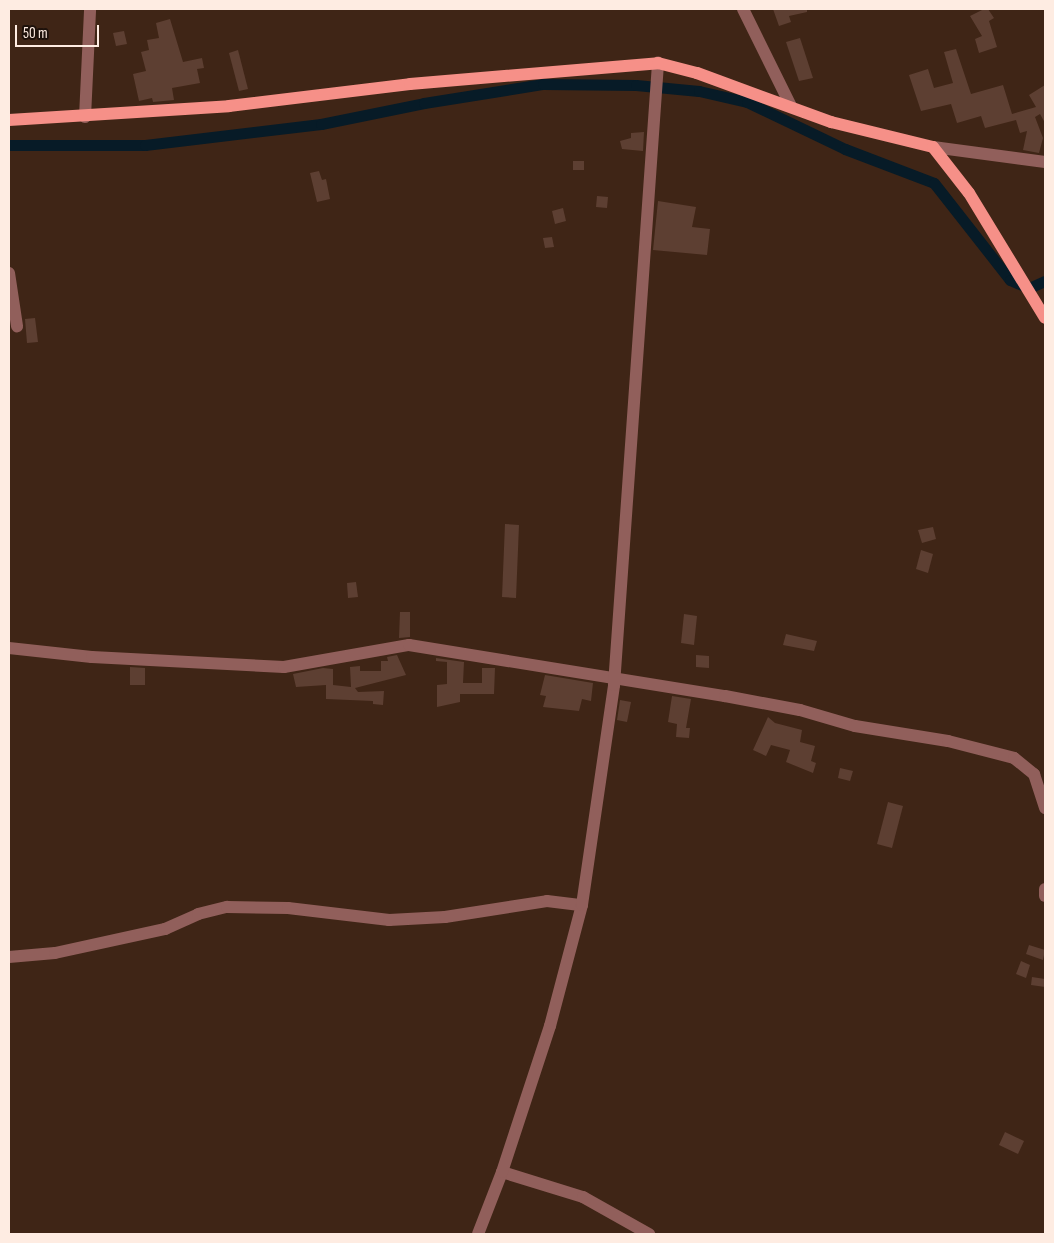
<!DOCTYPE html>
<html>
<head>
<meta charset="utf-8">
<style>
	body { margin:0 }
	#map { position:relative; width:1054px; height:1243px; overflow:hidden; background:#3f2516; font-family:"Sofia Sans Condensed",sans-serif }
	div>[style] { position:absolute }
	.canal>* { height:11px; margin:-5.5px; padding:0 5.5px; transform-origin:5.5px; border-radius:5.5px; background:#071b27 }
	.building>* { inset:0; background:#5d3f32 }
	.minor>* { height:12px; margin:-6px; padding:0 6px; transform-origin:6px; border-radius:6px; background:#915f5b }
	.major>* { height:12px; margin:-6px; padding:0 6px; transform-origin:6px; border-radius:6px; background:#f69088 }
	span { translate:-50% -50%; white-space:nowrap; text-align:center; line-height:1.15; -webkit-text-stroke:4px #1d110b; paint-order:stroke }
	.frame { position:absolute; inset:0; border:10px solid #feece2; pointer-events:none }
	.scale { position:absolute; left:15px; top:25px; width:84px; height:22px; box-sizing:border-box; border:2px solid #feece2; border-top:0; padding-left:6px; font-size:15px; line-height:18px; white-space:nowrap; color:#feece2; -webkit-text-stroke:4px #1d110b; paint-order:stroke }
</style>
</head>
<body>
<div id="map">
	<div class="canal">
		<i style="left:9px;top:145px;width:136px"></i>
		<i style="left:145px;top:145px;width:177px;rotate:-6.8deg"></i>
		<i style="left:321px;top:124px;width:105px;rotate:-11.5deg"></i>
		<i style="left:424px;top:103px;width:121px;rotate:-9.1deg"></i>
		<i style="left:543px;top:84px;width:93px;rotate:0.6deg"></i>
		<i style="left:636px;top:85px;width:63px;rotate:5.4deg"></i>
		<i style="left:699px;top:91px;width:49px;rotate:12.9deg"></i>
		<i style="left:747px;top:102px;width:109px;rotate:25.6deg"></i>
		<i style="left:845px;top:149px;width:95px;rotate:20.9deg"></i>
		<i style="left:934px;top:183px;width:123px;rotate:51.9deg"></i>
		<i style="left:1010px;top:280px;width:21px;rotate:23deg"></i>
		<i style="left:1029px;top:288px;width:17px;rotate:-24deg"></i>
	</div>
	<div class="building">
		<i style="clip-path:polygon(773px 9px,807px 9px,807px 12px,789px 16px,791px 22px,779px 26px)"></i>
		<i style="clip-path:polygon(984px 9px,988px 9px,994px 18px,989px 21px,997px 47px,979px 53px,975px 39px,982px 36px,970px 16px)"></i>
		<i style="clip-path:polygon(170px 19px,183px 62px,202px 58px,204px 68px,197px 69px,200px 83px,172px 88px,174px 100px,153px 102px,152px 98px,139px 101px,133px 74px,146px 71px,141px 52px,149px 50px,147px 40px,159px 38px,156px 23px)"></i>
		<i style="clip-path:polygon(124px 31px,127px 44px,116px 46px,113px 33px)"></i>
		<i style="clip-path:polygon(800px 38px,813px 78px,799px 81px,786px 42px)"></i>
		<i style="clip-path:polygon(956px 49px,971px 94px,1003px 85px,1012px 114px,1036px 107px,1029px 95px,1045px 85px,1045px 123px,1040px 114px,1035px 117px,1043px 138px,1039px 153px,1023px 150px,1027px 131px,1020px 133px,1016px 120px,985px 128px,981px 116px,957px 123px,951px 104px,921px 111px,909px 75px,928px 69px,934px 88px,953px 83px,944px 52px)"></i>
		<i style="clip-path:polygon(238px 50px,248px 89px,239px 91px,229px 53px)"></i>
		<i style="clip-path:polygon(644px 132px,643px 151px,622px 149px,620px 141px,631px 138px,631px 133px)"></i>
		<i style="clip-path:polygon(573px 161px,584px 161px,584px 170px,573px 170px)"></i>
		<i style="clip-path:polygon(319px 171px,322px 180px,326px 179px,330px 199px,317px 202px,310px 173px)"></i>
		<i style="clip-path:polygon(597px 196px,608px 197px,607px 208px,596px 207px)"></i>
		<i style="clip-path:polygon(658px 201px,696px 207px,692px 227px,710px 229px,707px 255px,653px 250px)"></i>
		<i style="clip-path:polygon(563px 208px,566px 221px,555px 224px,552px 211px)"></i>
		<i style="clip-path:polygon(552px 237px,554px 247px,545px 248px,543px 238px)"></i>
		<i style="clip-path:polygon(35px 318px,38px 342px,27px 343px,25px 319px)"></i>
		<i style="clip-path:polygon(505px 524px,519px 525px,516px 598px,502px 597px)"></i>
		<i style="clip-path:polygon(933px 527px,936px 539px,922px 543px,918px 530px)"></i>
		<i style="clip-path:polygon(921px 550px,933px 554px,928px 573px,916px 569px)"></i>
		<i style="clip-path:polygon(356px 582px,358px 597px,348px 598px,347px 583px)"></i>
		<i style="clip-path:polygon(400px 612px,410px 612px,410px 637px,399px 638px)"></i>
		<i style="clip-path:polygon(684px 614px,697px 616px,694px 645px,681px 643px)"></i>
		<i style="clip-path:polygon(786px 634px,817px 641px,814px 651px,783px 645px)"></i>
		<i style="clip-path:polygon(397px 655px,406px 675px,355px 688px,358px 692px,384px 691px,383px 705px,373px 704px,373px 701px,326px 699px,326px 685px,296px 687px,293px 674px,323px 668px,333px 669px,333px 685px,351px 687px,350px 667px,360px 666px,360px 671px,381px 671px,381px 661px,388px 661px,387px 657px)"></i>
		<i style="clip-path:polygon(696px 655px,709px 656px,709px 668px,696px 667px)"></i>
		<i style="clip-path:polygon(436px 658px,464px 662px,463px 683px,482px 683px,482px 668px,495px 668px,494px 694px,460px 694px,460px 702px,437px 707px,437px 685px,447px 684px,447px 662px,436px 661px)"></i>
		<i style="clip-path:polygon(130px 667px,145px 668px,145px 685px,130px 685px)"></i>
		<i style="clip-path:polygon(545px 675px,593px 683px,591px 701px,582px 699px,579px 711px,543px 707px,546px 696px,540px 695px)"></i>
		<i style="clip-path:polygon(672px 696px,691px 699px,686px 728px,690px 728px,689px 738px,676px 737px,677px 724px,668px 722px)"></i>
		<i style="clip-path:polygon(620px 700px,631px 702px,627px 722px,617px 720px)"></i>
		<i style="clip-path:polygon(768px 717px,775px 723px,802px 730px,800px 742px,815px 746px,811px 761px,816px 763px,813px 773px,786px 762px,790px 750px,771px 745px,766px 756px,753px 750px)"></i>
		<i style="clip-path:polygon(840px 768px,853px 771px,850px 781px,838px 778px)"></i>
		<i style="clip-path:polygon(888px 802px,903px 806px,892px 848px,877px 844px)"></i>
		<i style="clip-path:polygon(1029px 945px,1045px 950px,1043px 960px,1026px 954px)"></i>
		<i style="clip-path:polygon(1021px 961px,1030px 965px,1026px 978px,1016px 974px)"></i>
		<i style="clip-path:polygon(1032px 977px,1045px 979px,1045px 987px,1031px 985px)"></i>
		<i style="clip-path:polygon(1005px 1132px,1024px 1141px,1018px 1154px,999px 1145px)"></i>
	</div>
	<div class="minor">
		<i style="left:743px;top:9px;width:108px;rotate:63.7deg"></i>
		<i style="left:85px;top:117px;width:108px;rotate:-87.3deg"></i>
		<i style="left:933px;top:147px;width:113px;rotate:7.6deg"></i>
		<i style="left:9px;top:273px;width:54px;rotate:81.4deg"></i>
		<i style="left:9px;top:648px;width:83px;rotate:6.2deg"></i>
		<i style="left:92px;top:657px;width:192px;rotate:3deg"></i>
		<i style="left:284px;top:667px;width:127px;rotate:-10deg"></i>
		<i style="left:409px;top:645px;width:320px;rotate:9.2deg"></i>
		<i style="left:725px;top:696px;width:76px;rotate:10.6deg"></i>
		<i style="left:800px;top:710px;width:57px;rotate:16.2deg"></i>
		<i style="left:855px;top:726px;width:94px;rotate:9.2deg"></i>
		<i style="left:948px;top:741px;width:68px;rotate:14.4deg"></i>
		<i style="left:1014px;top:758px;width:26px;rotate:39deg"></i>
		<i style="left:1034px;top:774px;width:36px;rotate:72deg"></i>
		<i style="left:1045px;top:889px;width:7px;rotate:90deg"></i>
		<i style="left:9px;top:957px;width:46px;rotate:-5deg"></i>
		<i style="left:55px;top:953px;width:113px;rotate:-12.3deg"></i>
		<i style="left:165px;top:929px;width:36px;rotate:-24deg"></i>
		<i style="left:198px;top:914px;width:30px;rotate:-14deg"></i>
		<i style="left:227px;top:907px;width:61px;rotate:0.9deg"></i>
		<i style="left:288px;top:908px;width:102px;rotate:6.8deg"></i>
		<i style="left:389px;top:920px;width:56px;rotate:-3.1deg"></i>
		<i style="left:445px;top:917px;width:103px;rotate:-8.9deg"></i>
		<i style="left:547px;top:901px;width:35px;rotate:7deg"></i>
		<i style="left:502px;top:1172px;width:85px;rotate:17.2deg"></i>
		<i style="left:583px;top:1197px;width:76px;rotate:29.3deg"></i>
		<i style="left:478px;top:1234px;width:66px;rotate:-68.8deg"></i>
		<i style="left:502px;top:1172px;width:154px;rotate:-71.8deg"></i>
		<i style="left:550px;top:1026px;width:125px;rotate:-75.2deg"></i>
		<i style="left:582px;top:905px;width:222px;rotate:-81.7deg"></i>
		<i style="left:614px;top:685px;width:624px;rotate:-85.95deg"></i>
	</div>
	<div class="major">
		<i style="left:9px;top:120px;width:220px;rotate:-3.6deg"></i>
		<i style="left:229px;top:106px;width:182px;rotate:-6.9deg"></i>
		<i style="left:410px;top:84px;width:249px;rotate:-4.8deg"></i>
		<i style="left:658px;top:63px;width:40px;rotate:14.4deg"></i>
		<i style="left:697px;top:73px;width:143px;rotate:20.1deg"></i>
		<i style="left:831px;top:122px;width:105px;rotate:13.8deg"></i>
		<i style="left:933px;top:147px;width:58px;rotate:52deg"></i>
		<i style="left:969px;top:193px;width:146px;rotate:58.7deg"></i>
	</div>
	<div class="frame"></div>
	<div class="scale">50 m</div>
</div>
</body>
</html>
